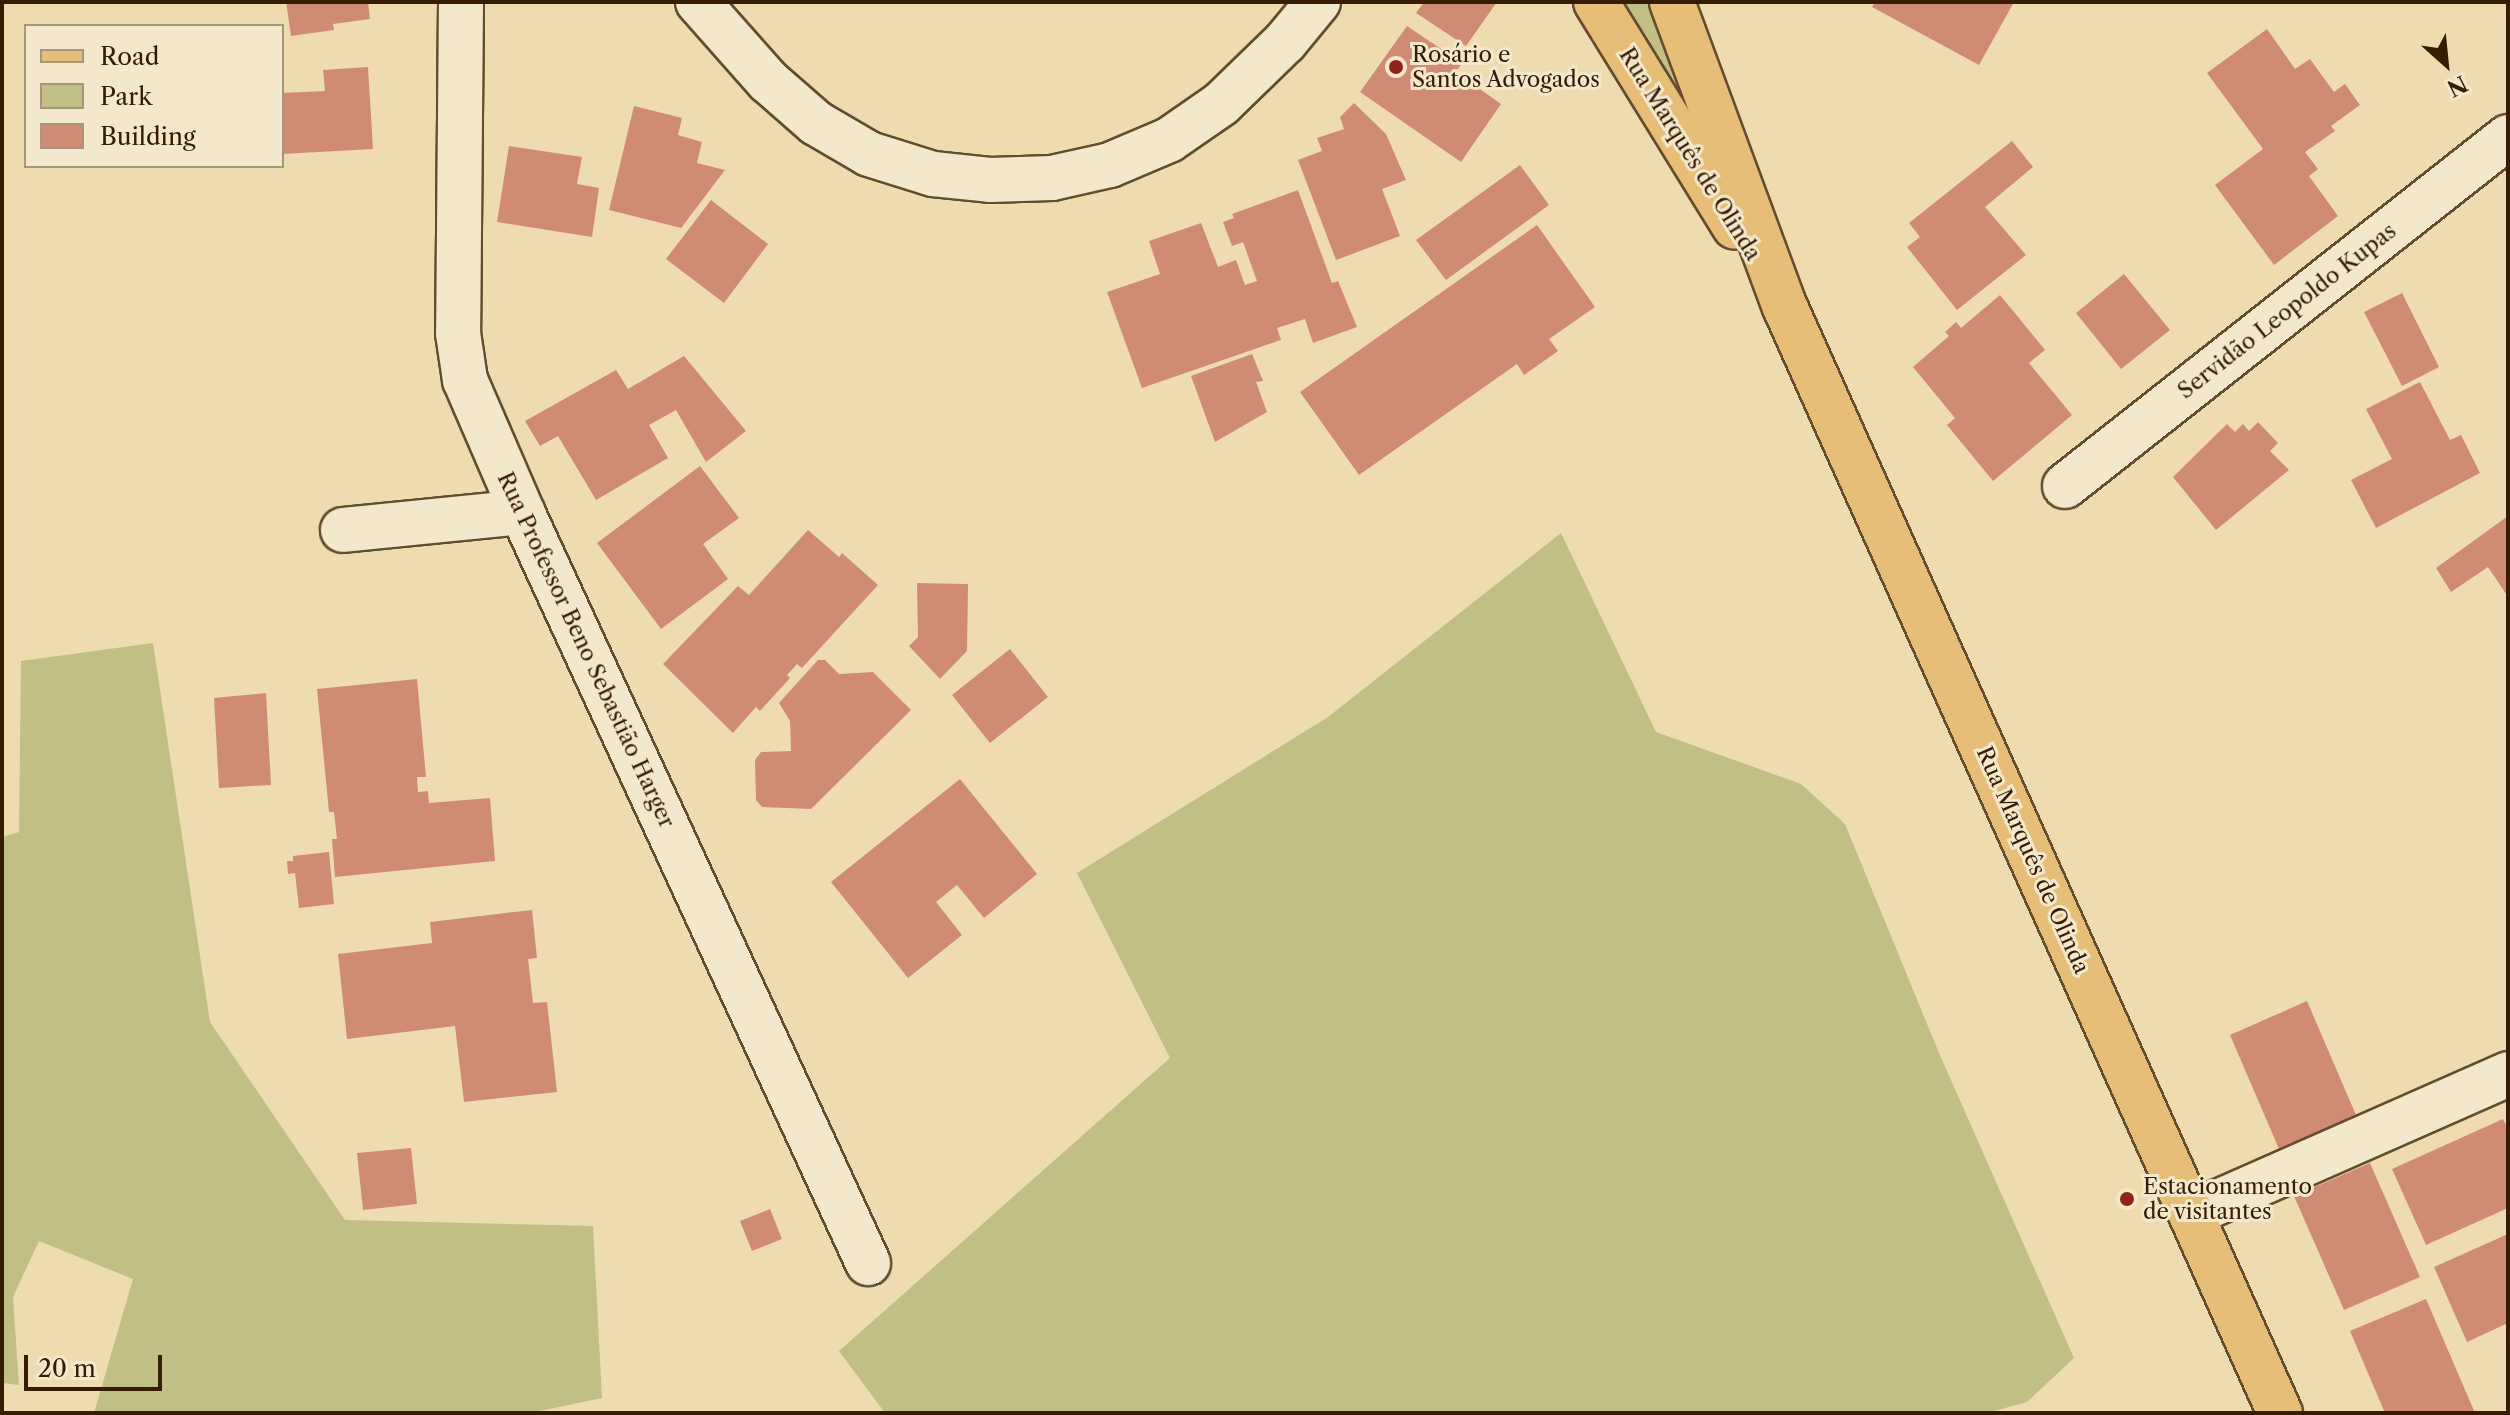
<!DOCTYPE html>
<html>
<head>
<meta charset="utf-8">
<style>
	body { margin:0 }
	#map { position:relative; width:2510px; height:1415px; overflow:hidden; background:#eedcb0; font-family:"Libre Caslon Text",serif }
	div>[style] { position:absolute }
	.green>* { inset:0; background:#c1be86 }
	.building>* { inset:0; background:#d08b74 }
	.roads { filter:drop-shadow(2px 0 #644c2e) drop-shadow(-2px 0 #644c2e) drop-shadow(0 2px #644c2e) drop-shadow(0 -2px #644c2e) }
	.street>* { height:44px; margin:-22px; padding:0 22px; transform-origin:22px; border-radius:22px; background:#f4e8cc }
	.secondary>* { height:44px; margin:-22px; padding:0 22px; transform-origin:22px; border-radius:22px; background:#f4e8cc }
	.primary>* { height:44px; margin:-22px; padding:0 22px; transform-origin:22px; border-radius:22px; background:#e7be78 }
	.dots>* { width:22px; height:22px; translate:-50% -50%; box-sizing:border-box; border:4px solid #f4e8cc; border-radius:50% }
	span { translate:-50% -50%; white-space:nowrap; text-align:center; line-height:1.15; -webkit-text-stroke:6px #f4e8cc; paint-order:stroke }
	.poi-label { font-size:22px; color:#361c03 }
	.left { translate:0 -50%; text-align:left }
	.street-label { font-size:22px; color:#361c03 }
	.frame { position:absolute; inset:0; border:4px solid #361c03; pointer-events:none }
	.legend { position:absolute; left:24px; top:24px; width:260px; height:144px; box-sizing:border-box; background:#f4e8cc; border:2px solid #a8967c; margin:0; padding:10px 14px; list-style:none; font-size:24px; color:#361c03 }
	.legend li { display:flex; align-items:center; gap:16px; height:40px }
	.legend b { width:40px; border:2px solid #a8967c }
	.north { position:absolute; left:2406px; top:24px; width:80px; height:80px; -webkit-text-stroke:6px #f4e8cc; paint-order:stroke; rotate:153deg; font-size:22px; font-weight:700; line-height:32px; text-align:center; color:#361c03 }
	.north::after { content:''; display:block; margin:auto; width:28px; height:36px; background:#361c03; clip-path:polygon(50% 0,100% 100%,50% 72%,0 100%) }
	.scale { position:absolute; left:24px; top:1355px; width:138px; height:36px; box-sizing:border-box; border:4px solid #361c03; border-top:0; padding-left:10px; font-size:24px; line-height:28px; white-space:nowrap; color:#361c03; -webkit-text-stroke:6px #f4e8cc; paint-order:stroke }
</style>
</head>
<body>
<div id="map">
	<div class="green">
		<i style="clip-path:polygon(1613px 2px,1660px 2px,1730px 180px)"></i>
		<i style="clip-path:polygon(1561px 533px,1656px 732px,1801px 784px,1845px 824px,1939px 1053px,2074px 1358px,2027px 1402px,1987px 1413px,885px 1413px,839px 1351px,1170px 1058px,1077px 873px,1328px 717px)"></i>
		<i style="clip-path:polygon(153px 643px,210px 1022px,345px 1220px,593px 1226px,602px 1398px,530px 1413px,94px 1413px,133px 1279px,39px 1241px,13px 1297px,19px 1385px,2px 1383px,2px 837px,19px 832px,21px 661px)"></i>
	</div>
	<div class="building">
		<i style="clip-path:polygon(286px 2px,368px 2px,370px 19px,333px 24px,334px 30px,291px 36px)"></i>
		<i style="clip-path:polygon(1424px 2px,1497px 2px,1466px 46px,1416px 13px)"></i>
		<i style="clip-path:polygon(1875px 2px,2014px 2px,1979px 65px,1872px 7px)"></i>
		<i style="clip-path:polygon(1407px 26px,1462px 63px,1456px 72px,1501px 104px,1461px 162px,1360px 92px)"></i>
		<i style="clip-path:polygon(2267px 29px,2295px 69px,2310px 59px,2334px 92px,2345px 84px,2360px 105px,2331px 126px,2335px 131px,2305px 152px,2318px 169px,2309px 176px,2338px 216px,2274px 265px,2215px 185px,2263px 149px,2207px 73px)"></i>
		<i style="clip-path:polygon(368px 67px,373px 149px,282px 154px,282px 93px,325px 91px,323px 70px)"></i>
		<i style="clip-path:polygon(1354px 103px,1386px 134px,1406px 180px,1382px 189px,1400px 236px,1336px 260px,1298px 160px,1322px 151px,1317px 138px,1344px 129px,1340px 117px)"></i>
		<i style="clip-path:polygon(634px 106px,682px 118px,678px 135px,702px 142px,697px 163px,725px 170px,681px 228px,609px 210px)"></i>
		<i style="clip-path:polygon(2012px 141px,2033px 167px,1985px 207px,2026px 255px,1957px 310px,1907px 247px,1920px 237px,1909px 223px)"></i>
		<i style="clip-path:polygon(509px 146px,582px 157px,577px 184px,599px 188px,592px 237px,497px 222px)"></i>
		<i style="clip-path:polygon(1520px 165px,1549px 205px,1446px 280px,1416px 240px)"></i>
		<i style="clip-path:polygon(1298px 190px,1332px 283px,1338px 281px,1357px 327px,1313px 343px,1305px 319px,1277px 328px,1281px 340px,1142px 388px,1107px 292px,1160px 274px,1149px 241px,1201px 223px,1218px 267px,1236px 260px,1245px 285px,1257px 281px,1243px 242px,1232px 246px,1223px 222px,1234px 218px,1232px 214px)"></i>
		<i style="clip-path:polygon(711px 200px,768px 244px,724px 303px,666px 259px)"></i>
		<i style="clip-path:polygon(1537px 225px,1595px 307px,1549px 339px,1558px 351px,1524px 375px,1517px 364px,1359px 475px,1300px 392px)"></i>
		<i style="clip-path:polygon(2124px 274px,2170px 330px,2121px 369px,2076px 313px)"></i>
		<i style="clip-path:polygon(2402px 293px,2439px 367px,2402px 386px,2364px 312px)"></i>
		<i style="clip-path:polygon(2000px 295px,2045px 350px,2029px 363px,2072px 415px,1993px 481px,1947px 425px,1955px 418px,1913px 367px,1949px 336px,1945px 332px,1956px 322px,1961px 328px)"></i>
		<i style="clip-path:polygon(1252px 354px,1263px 381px,1256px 382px,1267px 412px,1215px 442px,1191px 376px)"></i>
		<i style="clip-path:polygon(684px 356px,746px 431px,706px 462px,676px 410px,649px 425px,668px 458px,596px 500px,558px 436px,540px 446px,525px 421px,616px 370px,628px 389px)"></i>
		<i style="clip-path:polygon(2420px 382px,2450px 440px,2461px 435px,2480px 473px,2376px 528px,2351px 480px,2392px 459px,2366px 409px)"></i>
		<i style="clip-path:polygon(2258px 422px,2278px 443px,2270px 451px,2289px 470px,2216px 530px,2173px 477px,2227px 424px,2235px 432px,2243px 424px,2249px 431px)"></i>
		<i style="clip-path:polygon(700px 466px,739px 518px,703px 544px,728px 579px,661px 629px,597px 543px)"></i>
		<i style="clip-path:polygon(2508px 516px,2508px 597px,2488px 567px,2451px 592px,2436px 568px)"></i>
		<i style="clip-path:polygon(808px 530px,839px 557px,842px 553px,878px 585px,802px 668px,797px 664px,787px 675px,790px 678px,760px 711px,756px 707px,733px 733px,663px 664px,738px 586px,749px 595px)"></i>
		<i style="clip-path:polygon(917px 583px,968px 584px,967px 651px,940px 679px,909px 646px,918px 637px)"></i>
		<i style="clip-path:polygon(1010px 649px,1048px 697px,990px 743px,952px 695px)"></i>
		<i style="clip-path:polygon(818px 660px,825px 660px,839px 674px,873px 672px,911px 710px,811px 809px,762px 807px,756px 800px,755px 760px,761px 752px,791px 751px,790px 721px,779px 703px)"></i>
		<i style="clip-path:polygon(417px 679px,426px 777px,417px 777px,418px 792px,428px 791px,429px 803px,490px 798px,495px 861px,335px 877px,332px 839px,337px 839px,334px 812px,329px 812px,317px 689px)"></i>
		<i style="clip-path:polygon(266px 693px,271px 785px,219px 788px,214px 698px)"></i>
		<i style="clip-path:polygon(960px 779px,1037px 874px,984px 918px,957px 885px,936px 902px,962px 935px,908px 978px,831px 882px)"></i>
		<i style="clip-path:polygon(329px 852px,334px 904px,299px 908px,295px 873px,288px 874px,287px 861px,293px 861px,293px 856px)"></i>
		<i style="clip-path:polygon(532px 910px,537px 958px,528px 959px,533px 1003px,547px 1002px,557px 1092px,464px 1102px,455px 1026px,347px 1039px,338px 954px,432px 943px,430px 922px)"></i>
		<i style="clip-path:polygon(2307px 1001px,2356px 1115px,2279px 1149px,2230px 1035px)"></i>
		<i style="clip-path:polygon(2503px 1119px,2508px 1129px,2508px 1208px,2426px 1245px,2392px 1169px)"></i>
		<i style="clip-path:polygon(411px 1148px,417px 1204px,363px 1210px,357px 1153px)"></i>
		<i style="clip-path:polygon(2370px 1163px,2420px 1277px,2344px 1310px,2294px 1196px)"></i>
		<i style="clip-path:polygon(770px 1209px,782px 1239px,752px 1251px,740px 1221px)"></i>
		<i style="clip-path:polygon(2508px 1234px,2508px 1323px,2467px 1342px,2434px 1267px)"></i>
		<i style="clip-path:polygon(2426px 1299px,2475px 1413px,2385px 1413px,2350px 1331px)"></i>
	</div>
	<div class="roads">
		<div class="street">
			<i style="left:461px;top:2px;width:331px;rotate:90.5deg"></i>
			<i style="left:458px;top:333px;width:48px;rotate:81.5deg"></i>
			<i style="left:465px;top:380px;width:144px;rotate:66.6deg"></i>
			<i style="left:522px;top:512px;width:827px;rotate:65.26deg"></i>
			<i style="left:2065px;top:486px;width:564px;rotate:-38.23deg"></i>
			<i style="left:343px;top:530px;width:180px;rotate:-5.7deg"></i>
			<i style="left:2191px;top:1214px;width:347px;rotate:-23.8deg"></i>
		</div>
		<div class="secondary">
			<i style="left:698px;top:2px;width:106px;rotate:48.5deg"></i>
			<i style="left:768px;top:81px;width:64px;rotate:41.2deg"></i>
			<i style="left:816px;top:123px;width:61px;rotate:30.3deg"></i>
			<i style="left:869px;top:154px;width:67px;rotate:17.4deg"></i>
			<i style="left:933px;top:174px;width:57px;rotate:6deg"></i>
			<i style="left:990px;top:180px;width:62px;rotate:-1.8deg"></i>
			<i style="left:1052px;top:178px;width:59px;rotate:-12.6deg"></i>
			<i style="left:1110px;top:165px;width:64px;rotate:-23deg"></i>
			<i style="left:1169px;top:140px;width:63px;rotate:-34.7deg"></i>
			<i style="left:1221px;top:104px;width:89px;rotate:-44.1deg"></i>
			<i style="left:1285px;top:42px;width:52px;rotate:-50.5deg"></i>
		</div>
		<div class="primary">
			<i style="left:1596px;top:2px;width:264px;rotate:58.3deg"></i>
			<i style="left:1672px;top:2px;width:325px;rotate:69.7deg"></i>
			<i style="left:1785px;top:307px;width:1212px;rotate:65.89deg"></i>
		</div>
	</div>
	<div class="dots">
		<i style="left:1396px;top:67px;background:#8f2418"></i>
		<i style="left:2127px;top:1199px;background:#8f2418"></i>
	</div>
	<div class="poi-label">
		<span class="left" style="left:1412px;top:67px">Rosário e<br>Santos Advogados</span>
		<span class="left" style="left:2143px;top:1199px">Estacionamento<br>de visitantes</span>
	</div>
	<div class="street-label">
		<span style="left:1690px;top:154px;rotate:58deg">Rua Marquês de Olinda</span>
		<span style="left:2287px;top:311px;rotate:-38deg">Servidão Leopoldo Kupas</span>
		<span style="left:586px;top:650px;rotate:65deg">Rua Professor Beno Sebastião Harger</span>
		<span style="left:2033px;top:860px;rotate:66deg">Rua Marquês de Olinda</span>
	</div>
	<div class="frame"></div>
	<ul class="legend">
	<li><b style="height:10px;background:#e7be78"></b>Road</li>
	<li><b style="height:22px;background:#c1be86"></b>Park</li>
	<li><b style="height:22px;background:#d08b74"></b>Building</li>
	</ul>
	<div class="north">N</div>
	<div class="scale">20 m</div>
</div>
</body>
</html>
